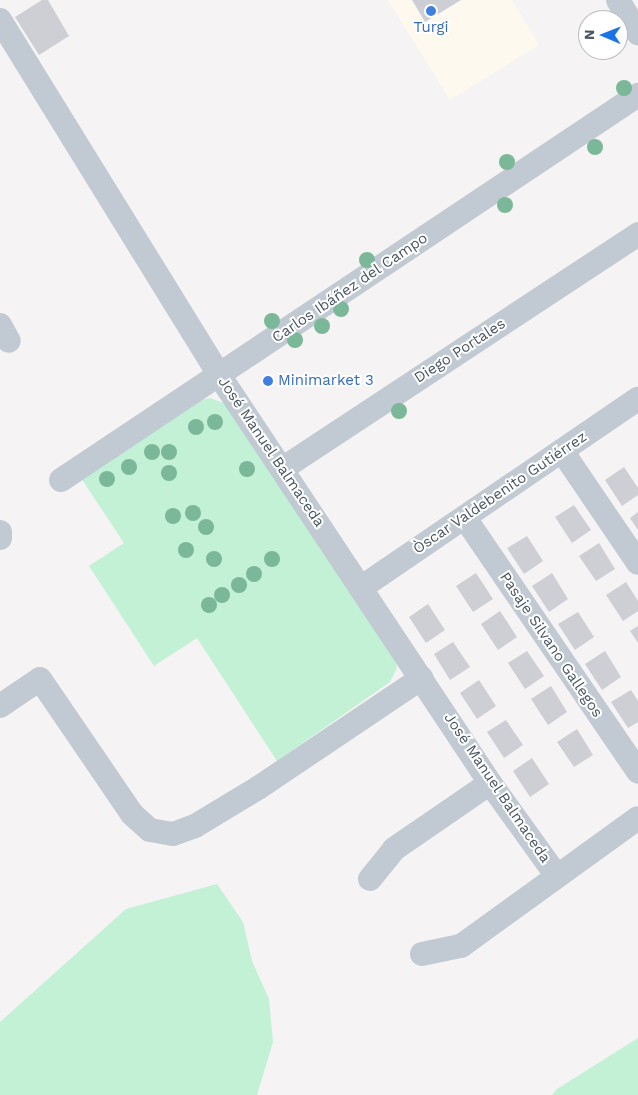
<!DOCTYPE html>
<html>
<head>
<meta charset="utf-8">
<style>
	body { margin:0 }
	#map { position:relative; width:638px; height:1095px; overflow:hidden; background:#f5f3f3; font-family:"Work Sans",sans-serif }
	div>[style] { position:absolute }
	.commercial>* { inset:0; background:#fdf9ef }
	.green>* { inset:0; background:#c3f1d5 }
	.building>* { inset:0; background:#cdcfd5 }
	.minor>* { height:24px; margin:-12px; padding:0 12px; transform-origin:12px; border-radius:12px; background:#c1cad2 }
	.trees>* { width:16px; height:16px; margin:-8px; border-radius:50%; background:#7bb799 }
	.dots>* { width:14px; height:14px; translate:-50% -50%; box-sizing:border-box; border:2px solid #fff; border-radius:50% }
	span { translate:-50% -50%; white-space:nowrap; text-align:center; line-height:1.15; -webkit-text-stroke:4px #fff; paint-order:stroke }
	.shop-label { font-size:15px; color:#366cbe }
	.left { translate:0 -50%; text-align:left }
	.street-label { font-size:15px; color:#4a5661 }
	.north { position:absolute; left:578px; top:10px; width:50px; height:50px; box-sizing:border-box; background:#fff; border:1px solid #b7bbc0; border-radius:50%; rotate:271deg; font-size:14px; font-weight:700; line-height:20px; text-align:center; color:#4a5661 }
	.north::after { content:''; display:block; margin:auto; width:18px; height:22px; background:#1a73e8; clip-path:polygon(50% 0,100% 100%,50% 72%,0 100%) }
</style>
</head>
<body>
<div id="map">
	<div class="commercial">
		<i style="clip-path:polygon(388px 0,512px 0,539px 45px,450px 100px)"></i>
	</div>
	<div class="green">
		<i style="clip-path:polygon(210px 398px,224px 403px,396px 660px,397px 668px,390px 682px,277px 761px,197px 638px,154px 666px,89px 566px,124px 543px,81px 478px,200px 400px)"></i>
		<i style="clip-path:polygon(217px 884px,243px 922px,252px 961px,269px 999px,273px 1042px,257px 1095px,0 1095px,0 1022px,126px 909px)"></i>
		<i style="clip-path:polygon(638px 1038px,638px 1095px,552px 1095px,557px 1089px)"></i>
	</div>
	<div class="building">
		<i style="clip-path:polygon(42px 0,48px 0,69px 36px,39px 55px,15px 17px)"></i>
		<i style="clip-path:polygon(412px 0,461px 0,425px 22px)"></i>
		<i style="clip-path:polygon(624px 467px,638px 488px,638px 495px,622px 506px,605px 480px)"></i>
		<i style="clip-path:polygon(574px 505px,591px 530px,572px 543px,555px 517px)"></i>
		<i style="clip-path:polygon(638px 512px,638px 530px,630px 518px)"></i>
		<i style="clip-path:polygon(527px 536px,543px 561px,524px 574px,507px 548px)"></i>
		<i style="clip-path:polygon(599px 543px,615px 569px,596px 581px,579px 556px)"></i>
		<i style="clip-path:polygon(476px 573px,493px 599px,473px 612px,456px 586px)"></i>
		<i style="clip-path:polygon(552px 573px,568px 599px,549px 612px,532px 586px)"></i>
		<i style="clip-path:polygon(626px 582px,638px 601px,638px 611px,623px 621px,606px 595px)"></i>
		<i style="clip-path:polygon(428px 604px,445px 630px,426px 643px,409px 617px)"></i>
		<i style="clip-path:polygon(500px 611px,517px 637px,498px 650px,481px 624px)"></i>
		<i style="clip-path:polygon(578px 612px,594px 637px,575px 650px,558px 624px)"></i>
		<i style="clip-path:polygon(638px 626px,638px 643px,630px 631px)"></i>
		<i style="clip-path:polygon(453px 642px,470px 667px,450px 680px,434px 654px)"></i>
		<i style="clip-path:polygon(527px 651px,544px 676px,525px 689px,508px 663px)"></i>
		<i style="clip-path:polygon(605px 651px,621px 677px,602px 690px,585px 664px)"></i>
		<i style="clip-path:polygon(479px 680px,496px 706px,477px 719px,460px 693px)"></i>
		<i style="clip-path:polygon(551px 686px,567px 712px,548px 725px,531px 699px)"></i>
		<i style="clip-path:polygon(631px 690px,638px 701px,638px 722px,628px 728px,611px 702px)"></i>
		<i style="clip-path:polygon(506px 720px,523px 745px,504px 758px,487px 732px)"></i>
		<i style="clip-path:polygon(577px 729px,593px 755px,574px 767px,557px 742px)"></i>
		<i style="clip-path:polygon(532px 758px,549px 784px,530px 797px,513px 771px)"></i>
	</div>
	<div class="minor">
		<i style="left:618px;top:0;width:39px;rotate:59deg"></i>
		<i style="left:0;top:20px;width:417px;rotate:58.3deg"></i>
		<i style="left:219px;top:375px;width:490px;rotate:56.4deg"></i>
		<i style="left:490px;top:783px;width:113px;rotate:54.3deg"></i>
		<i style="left:0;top:325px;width:18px;rotate:61deg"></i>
		<i style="left:562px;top:451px;width:135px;rotate:55.8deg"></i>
		<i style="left:282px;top:469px;width:427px;rotate:-33.4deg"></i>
		<i style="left:61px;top:480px;width:694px;rotate:-33.71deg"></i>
		<i style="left:465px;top:518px;width:307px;rotate:55.7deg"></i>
		<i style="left:0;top:532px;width:6px;rotate:90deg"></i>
		<i style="left:362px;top:587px;width:334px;rotate:-34.3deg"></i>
		<i style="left:0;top:706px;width:48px;rotate:-34deg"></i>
		<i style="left:40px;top:679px;width:163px;rotate:55.7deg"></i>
		<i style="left:132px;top:814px;width:24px;rotate:42deg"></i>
		<i style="left:150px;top:830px;width:23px;rotate:10deg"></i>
		<i style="left:173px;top:834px;width:23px;rotate:-20deg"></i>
		<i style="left:195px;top:826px;width:74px;rotate:-31.1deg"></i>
		<i style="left:258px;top:788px;width:197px;rotate:-33.9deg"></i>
		<i style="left:370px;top:879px;width:38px;rotate:-51deg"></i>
		<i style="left:394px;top:849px;width:116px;rotate:-34.5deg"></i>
		<i style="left:422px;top:954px;width:40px;rotate:-12deg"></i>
		<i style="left:461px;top:946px;width:218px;rotate:-35.9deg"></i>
	</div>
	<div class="trees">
		<i style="left:624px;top:88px"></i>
		<i style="left:595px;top:147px"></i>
		<i style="left:507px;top:162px"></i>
		<i style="left:505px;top:205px"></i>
		<i style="left:367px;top:260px"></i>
		<i style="left:341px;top:309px"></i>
		<i style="left:272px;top:321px"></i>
		<i style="left:322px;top:326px"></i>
		<i style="left:295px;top:340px"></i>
		<i style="left:399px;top:411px"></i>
		<i style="left:215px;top:422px"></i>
		<i style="left:196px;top:427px"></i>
		<i style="left:152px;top:452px"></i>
		<i style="left:169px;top:452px"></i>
		<i style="left:129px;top:467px"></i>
		<i style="left:247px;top:469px"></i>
		<i style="left:169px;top:473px"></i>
		<i style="left:107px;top:479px"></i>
		<i style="left:193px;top:513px"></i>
		<i style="left:173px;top:516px"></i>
		<i style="left:206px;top:527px"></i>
		<i style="left:186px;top:550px"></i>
		<i style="left:214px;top:559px"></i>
		<i style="left:272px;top:559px"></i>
		<i style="left:254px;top:574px"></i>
		<i style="left:239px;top:585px"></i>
		<i style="left:222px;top:595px"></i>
		<i style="left:209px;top:605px"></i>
	</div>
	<div class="dots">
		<i style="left:431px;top:11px;background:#3f7fe0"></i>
		<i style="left:268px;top:381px;background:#3f7fe0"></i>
	</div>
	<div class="shop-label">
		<span style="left:431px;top:28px">Turgi</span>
		<span class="left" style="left:278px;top:381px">Minimarket 3</span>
	</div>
	<div class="street-label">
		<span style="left:350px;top:288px;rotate:-34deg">Carlos Ibáñez del Campo</span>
		<span style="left:460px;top:351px;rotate:-33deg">Diego Portales</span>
		<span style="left:271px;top:452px;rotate:56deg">José Manuel Balmaceda</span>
		<span style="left:500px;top:493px;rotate:-34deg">Òscar Valdebenito Gutiérrez</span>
		<span style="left:551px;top:645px;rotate:56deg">Pasaje Silvano Gallegos</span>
		<span style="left:497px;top:788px;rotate:56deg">José Manuel Balmaceda</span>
	</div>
	<div class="north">N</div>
</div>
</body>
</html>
